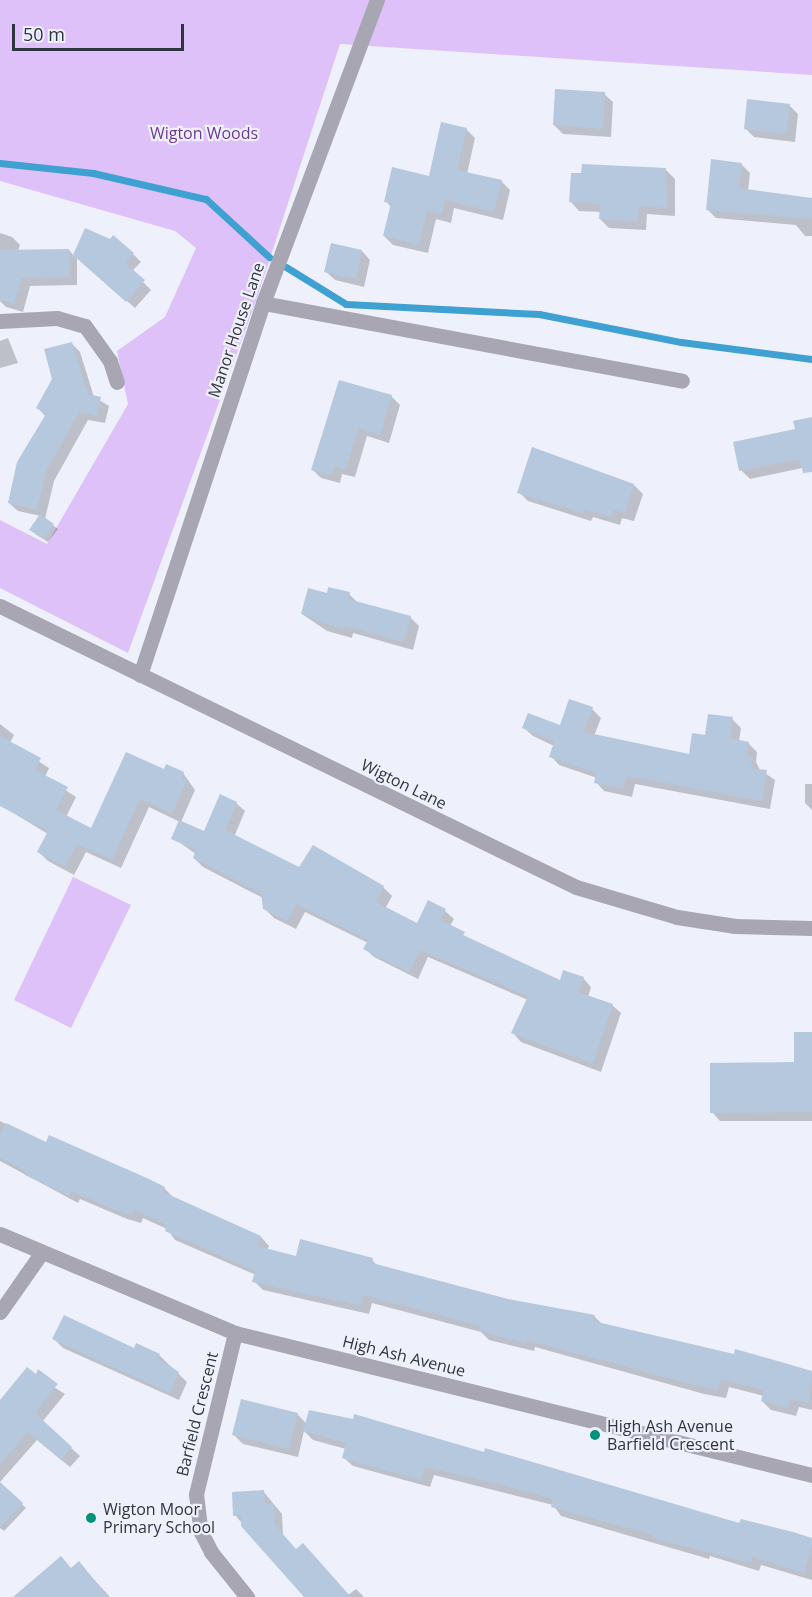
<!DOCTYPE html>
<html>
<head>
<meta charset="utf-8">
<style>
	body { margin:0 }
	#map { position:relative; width:812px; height:1597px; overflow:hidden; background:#eef1fc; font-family:"Open Sans",sans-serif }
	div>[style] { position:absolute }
	.green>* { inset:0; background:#dec1f9 }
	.shadow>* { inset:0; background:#0003 }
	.stream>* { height:7px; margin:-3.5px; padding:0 3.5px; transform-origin:3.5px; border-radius:3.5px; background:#3ea1d1 }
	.building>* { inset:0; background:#b5c8de }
	.street>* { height:15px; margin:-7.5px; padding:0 7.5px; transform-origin:7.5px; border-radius:7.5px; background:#a7a6b2 }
	.dots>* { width:16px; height:16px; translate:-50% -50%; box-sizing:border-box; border:3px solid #eef1fc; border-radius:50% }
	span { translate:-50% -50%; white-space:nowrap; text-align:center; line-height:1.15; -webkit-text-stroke:4.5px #eef1fc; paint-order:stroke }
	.park-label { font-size:16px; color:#6d3992 }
	.street-label { font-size:16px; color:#30343e }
	.poi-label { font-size:16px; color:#30343e }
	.left { translate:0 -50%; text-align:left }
	.scale { position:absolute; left:12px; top:24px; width:172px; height:27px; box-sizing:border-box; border:3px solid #30343e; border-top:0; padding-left:8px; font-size:18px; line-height:21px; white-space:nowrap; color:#30343e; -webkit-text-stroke:4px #eef1fc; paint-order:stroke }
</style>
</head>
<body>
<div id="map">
	<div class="green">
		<i style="clip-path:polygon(0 0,812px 0,812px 75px,340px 44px,257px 298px,128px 653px,0 588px,0 520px,47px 544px,128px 404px,117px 351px,165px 317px,196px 248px,175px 231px,0 181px)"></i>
		<i style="clip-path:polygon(73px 877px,131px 905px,71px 1028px,14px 1000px)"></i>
	</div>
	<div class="shadow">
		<i style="clip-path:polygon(604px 94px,613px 102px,611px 137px,563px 134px,554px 125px)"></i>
		<i style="clip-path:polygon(789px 105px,798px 114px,795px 142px,754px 137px,745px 128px)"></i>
		<i style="clip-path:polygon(466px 129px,475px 138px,467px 174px,501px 181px,510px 190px,503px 220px,454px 208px,451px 223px,436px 219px,428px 253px,393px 245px,384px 236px,391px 207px,386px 201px,430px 177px)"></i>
		<i style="clip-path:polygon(741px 164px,750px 173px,748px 191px,812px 199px,812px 236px,805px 236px,796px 225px,716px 218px,707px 209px)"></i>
		<i style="clip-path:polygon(666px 170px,675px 179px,675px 216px,647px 214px,646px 230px,609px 228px,600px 219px,601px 212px,579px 211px,571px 202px,582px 175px)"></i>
		<i style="clip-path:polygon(0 233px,12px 237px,20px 245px,18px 251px,69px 250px,74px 256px,133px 254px,141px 262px,132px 271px,151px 290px,135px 308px,77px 257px,77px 285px,30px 286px,23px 312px,6px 307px,0 301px)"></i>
		<i style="clip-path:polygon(362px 251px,370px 260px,364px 287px,335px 280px,326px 272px)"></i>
		<i style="clip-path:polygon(8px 338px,18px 363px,0 368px,0 341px)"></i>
		<i style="clip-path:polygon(72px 344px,80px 352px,94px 397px,109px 406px,105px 423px,88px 420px,54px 481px,45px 519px,58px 529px,48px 542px,35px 534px,41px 516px,18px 511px,9px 503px,46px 417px,38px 408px)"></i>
		<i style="clip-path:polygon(391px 396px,400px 405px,389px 443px,367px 436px,355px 477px,342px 474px,340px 483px,321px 478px,312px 469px)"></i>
		<i style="clip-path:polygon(812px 419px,812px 466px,750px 479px,741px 470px)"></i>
		<i style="clip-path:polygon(533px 449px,634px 485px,643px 494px,634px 521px,622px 518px,620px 525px,593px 517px,591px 521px,528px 501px,519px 492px)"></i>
		<i style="clip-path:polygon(349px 594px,358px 603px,410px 617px,419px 626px,413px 650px,353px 633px,352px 638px,327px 631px,302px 614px,328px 595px)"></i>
		<i style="clip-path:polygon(592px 709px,601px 718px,594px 736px,690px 755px,706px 737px,732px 719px,741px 728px,739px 741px,748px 743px,757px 752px,756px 762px,760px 770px,775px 780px,770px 809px,635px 784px,632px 797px,604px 791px,596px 782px,597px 778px,559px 765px,551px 756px,554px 746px,533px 736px,524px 728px,561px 727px)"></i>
		<i style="clip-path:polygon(0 724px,14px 735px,10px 743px,49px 768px,45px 777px,76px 797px,66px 817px,92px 830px,165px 771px,183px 773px,195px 790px,181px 822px,205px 833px,236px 803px,245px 811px,234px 837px,299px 869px,383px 887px,392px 896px,385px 909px,418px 925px,445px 911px,454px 919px,450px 926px,473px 942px,561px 982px,583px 978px,591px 987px,588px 997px,612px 1005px,621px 1013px,601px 1072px,521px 1042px,513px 1033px,528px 1000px,428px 957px,418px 979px,374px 957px,365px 949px,368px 943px,305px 912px,296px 929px,274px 918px,265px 909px,263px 898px,203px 867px,194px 858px,196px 854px,173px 838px,180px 822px,149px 807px,121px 868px,86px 852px,74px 875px,48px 861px,39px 852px,48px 834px,0 805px)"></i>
		<i style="clip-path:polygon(805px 784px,812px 784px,812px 810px,805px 803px)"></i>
		<i style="clip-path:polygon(812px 1033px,812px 1121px,720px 1121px,712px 1112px,796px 1064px)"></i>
		<i style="clip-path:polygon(0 1121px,46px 1144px,164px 1188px,173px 1197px,261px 1237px,269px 1246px,267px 1250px,297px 1258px,372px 1260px,379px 1267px,508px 1301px,594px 1316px,603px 1325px,735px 1356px,736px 1351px,812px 1373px,812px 1410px,799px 1407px,796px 1416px,771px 1410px,762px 1401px,764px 1396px,729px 1387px,726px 1398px,704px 1394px,535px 1347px,534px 1351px,489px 1340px,481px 1332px,372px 1303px,369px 1314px,263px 1290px,254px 1281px,256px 1275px,175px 1240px,167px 1229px,143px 1218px,141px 1223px,127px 1219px,80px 1199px,78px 1203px,0 1161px)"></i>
		<i style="clip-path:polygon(54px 1339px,159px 1355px,187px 1382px,179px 1400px,63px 1348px)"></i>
		<i style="clip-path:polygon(36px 1376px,65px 1394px,42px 1422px,80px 1456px,70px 1467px,37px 1440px,0 1482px,0 1407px)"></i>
		<i style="clip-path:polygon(297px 1414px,307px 1424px,812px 1540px,812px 1580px,761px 1565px,759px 1571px,710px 1556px,709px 1559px,561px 1516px,553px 1505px,434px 1475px,430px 1487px,353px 1466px,344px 1458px,346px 1449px,313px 1440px,304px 1431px,298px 1457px,243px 1444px,234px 1435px)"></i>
		<i style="clip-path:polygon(263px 1491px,282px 1514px,283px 1535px,296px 1551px,348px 1595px,356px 1589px,364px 1597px,305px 1597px,235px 1515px)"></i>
		<i style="clip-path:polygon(10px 1493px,26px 1508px,4px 1531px,0 1528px,0 1504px)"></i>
		<i style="clip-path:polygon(79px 1563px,110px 1597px,15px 1597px,72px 1569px)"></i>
	</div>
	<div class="stream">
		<i style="left:0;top:163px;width:94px;rotate:6.1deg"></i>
		<i style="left:93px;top:173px;width:116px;rotate:13deg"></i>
		<i style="left:206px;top:199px;width:86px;rotate:42.6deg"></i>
		<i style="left:286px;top:267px;width:70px;rotate:31.7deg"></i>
		<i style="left:346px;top:304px;width:193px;rotate:3deg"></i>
		<i style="left:539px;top:314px;width:145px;rotate:11.2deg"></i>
		<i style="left:681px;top:342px;width:132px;rotate:7.4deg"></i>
	</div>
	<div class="building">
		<i style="clip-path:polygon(555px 89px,605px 92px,603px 129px,553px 125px)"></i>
		<i style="clip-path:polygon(747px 99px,790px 104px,786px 134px,744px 129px)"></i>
		<i style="clip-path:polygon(441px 122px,467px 128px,457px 170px,502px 180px,494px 212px,445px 200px,442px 215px,427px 211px,419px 245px,383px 236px,391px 203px,384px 202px,392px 167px,429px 176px)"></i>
		<i style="clip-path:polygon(711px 159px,742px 163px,739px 188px,812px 198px,812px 219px,706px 210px)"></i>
		<i style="clip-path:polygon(582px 164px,666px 168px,667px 208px,639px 206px,638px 222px,599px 219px,600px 204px,569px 202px,571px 173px,581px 173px)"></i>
		<i style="clip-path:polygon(85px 228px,110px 239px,113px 235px,134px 253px,125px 263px,145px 280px,126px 302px,73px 255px)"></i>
		<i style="clip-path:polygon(331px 243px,362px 250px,356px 279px,324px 272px)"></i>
		<i style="clip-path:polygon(69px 249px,70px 277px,22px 278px,14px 304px,0 300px,0 250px)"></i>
		<i style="clip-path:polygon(72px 342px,88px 394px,101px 397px,97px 416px,79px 412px,46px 472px,37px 510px,8px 503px,17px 462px,46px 414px,36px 408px,52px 379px,44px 349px)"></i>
		<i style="clip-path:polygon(339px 380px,392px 395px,380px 435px,358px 428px,346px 469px,334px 466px,331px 475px,311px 470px)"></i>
		<i style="clip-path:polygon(812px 417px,812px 472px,803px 473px,800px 459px,739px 471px,733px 442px,795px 429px,793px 421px)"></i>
		<i style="clip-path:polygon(532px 447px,634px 484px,625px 513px,614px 510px,611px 517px,584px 509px,582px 513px,517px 493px)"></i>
		<i style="clip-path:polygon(40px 514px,54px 524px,44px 539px,29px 530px)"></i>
		<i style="clip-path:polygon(328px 587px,350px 592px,348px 599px,411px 616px,404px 642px,344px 626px,343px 630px,301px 614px,308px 588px,327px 593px)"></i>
		<i style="clip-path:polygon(569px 699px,593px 707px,584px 732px,689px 754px,692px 733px,705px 735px,708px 714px,733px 717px,730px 738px,749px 742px,747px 756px,753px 757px,751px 768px,767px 770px,762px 801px,627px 776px,624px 789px,594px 783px,596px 773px,549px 757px,554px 742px,522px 728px,528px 713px,560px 725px)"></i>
		<i style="clip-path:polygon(0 736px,41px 758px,35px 770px,68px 787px,56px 810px,91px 828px,126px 752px,164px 769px,166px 764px,184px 772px,182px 778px,187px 780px,172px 814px,140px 799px,112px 860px,77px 844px,65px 867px,37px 852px,48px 831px,0 806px)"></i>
		<i style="clip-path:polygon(220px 794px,237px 802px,225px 830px,299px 867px,313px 845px,384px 886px,376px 902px,417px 923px,428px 900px,446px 909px,441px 920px,465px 932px,463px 935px,560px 980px,563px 970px,584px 977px,578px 992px,613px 1004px,593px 1064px,511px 1033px,528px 996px,420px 950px,409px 972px,363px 949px,368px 940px,296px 904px,287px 921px,263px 909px,261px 893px,193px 858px,196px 850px,171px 839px,179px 820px,204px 831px)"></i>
		<i style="clip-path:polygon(794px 1032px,812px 1032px,812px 1112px,710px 1113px,710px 1063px,794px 1062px)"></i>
		<i style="clip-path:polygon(6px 1123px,46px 1142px,49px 1135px,149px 1179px,165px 1187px,163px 1192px,261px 1236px,257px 1246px,296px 1256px,300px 1239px,373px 1258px,372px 1263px,508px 1299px,595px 1315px,593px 1321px,734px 1354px,735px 1349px,753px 1354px,812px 1371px,809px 1403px,790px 1399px,788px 1408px,761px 1401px,764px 1390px,721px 1379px,718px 1390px,694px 1385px,526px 1340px,526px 1343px,479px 1331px,480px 1326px,363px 1295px,361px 1306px,252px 1282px,255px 1271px,165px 1231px,167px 1225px,134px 1210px,132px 1215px,117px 1211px,71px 1191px,69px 1196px,25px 1175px,26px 1171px,0 1158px,0 1135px)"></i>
		<i style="clip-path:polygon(64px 1315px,134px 1348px,136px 1343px,160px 1354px,157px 1358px,179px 1372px,170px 1393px,52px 1339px)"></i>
		<i style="clip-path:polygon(27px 1367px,36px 1374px,38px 1369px,58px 1384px,35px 1413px,72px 1447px,61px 1460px,28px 1432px,0 1464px,0 1400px)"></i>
		<i style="clip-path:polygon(241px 1399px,298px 1413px,289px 1449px,232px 1435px)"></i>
		<i style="clip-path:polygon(309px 1410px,353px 1419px,354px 1414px,484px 1452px,485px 1448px,739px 1523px,741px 1519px,793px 1532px,812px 1538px,812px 1545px,804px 1573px,752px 1557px,751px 1563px,652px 1538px,653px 1535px,551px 1507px,553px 1499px,498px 1484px,425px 1467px,421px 1480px,366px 1465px,342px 1458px,346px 1443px,303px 1431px)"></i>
		<i style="clip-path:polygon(0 1482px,23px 1503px,0 1527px)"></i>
		<i style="clip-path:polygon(264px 1490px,265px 1504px,274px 1504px,275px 1525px,296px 1549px,303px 1543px,351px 1597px,304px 1597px,241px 1526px,241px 1515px,233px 1516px,232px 1492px)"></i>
		<i style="clip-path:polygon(61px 1556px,71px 1568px,79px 1561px,108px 1597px,13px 1597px)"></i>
	</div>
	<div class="street">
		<i style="left:263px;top:303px;width:426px;rotate:10.5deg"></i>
		<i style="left:0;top:321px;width:57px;rotate:-3deg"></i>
		<i style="left:57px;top:318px;width:29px;rotate:16deg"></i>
		<i style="left:85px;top:326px;width:43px;rotate:54.5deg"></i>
		<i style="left:110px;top:361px;width:22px;rotate:72deg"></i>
		<i style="left:0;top:606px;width:641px;rotate:26.01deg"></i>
		<i style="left:576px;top:887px;width:105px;rotate:16.5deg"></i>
		<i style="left:677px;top:917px;width:59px;rotate:8.8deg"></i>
		<i style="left:735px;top:926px;width:77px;rotate:1.5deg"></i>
		<i style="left:140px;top:675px;width:392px;rotate:-71.7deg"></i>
		<i style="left:263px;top:303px;width:324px;rotate:-69.4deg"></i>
		<i style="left:0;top:1234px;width:255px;rotate:22.8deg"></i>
		<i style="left:235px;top:1333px;width:594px;rotate:13.83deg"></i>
		<i style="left:0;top:1312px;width:73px;rotate:-55deg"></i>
		<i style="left:235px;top:1333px;width:166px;rotate:103.6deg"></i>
		<i style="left:196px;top:1494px;width:38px;rotate:83deg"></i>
		<i style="left:201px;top:1532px;width:22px;rotate:63deg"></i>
		<i style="left:211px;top:1552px;width:58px;rotate:51.3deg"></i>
	</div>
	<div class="dots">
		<i style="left:595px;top:1435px;background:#04917c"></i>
		<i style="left:91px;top:1518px;background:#04917c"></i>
	</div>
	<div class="park-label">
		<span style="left:204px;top:133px">Wigton Woods</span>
	</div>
	<div class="street-label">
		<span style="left:236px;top:330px;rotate:-71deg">Manor House Lane</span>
		<span style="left:404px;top:784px;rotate:26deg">Wigton Lane</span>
		<span style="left:404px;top:1356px;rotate:14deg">High Ash Avenue</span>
		<span style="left:197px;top:1414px;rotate:-76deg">Barfield Crescent</span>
	</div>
	<div class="poi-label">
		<span class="left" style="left:607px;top:1435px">High Ash Avenue<br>Barfield Crescent</span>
		<span class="left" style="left:103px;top:1518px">Wigton Moor<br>Primary School</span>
	</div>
	<div class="scale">50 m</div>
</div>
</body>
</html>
